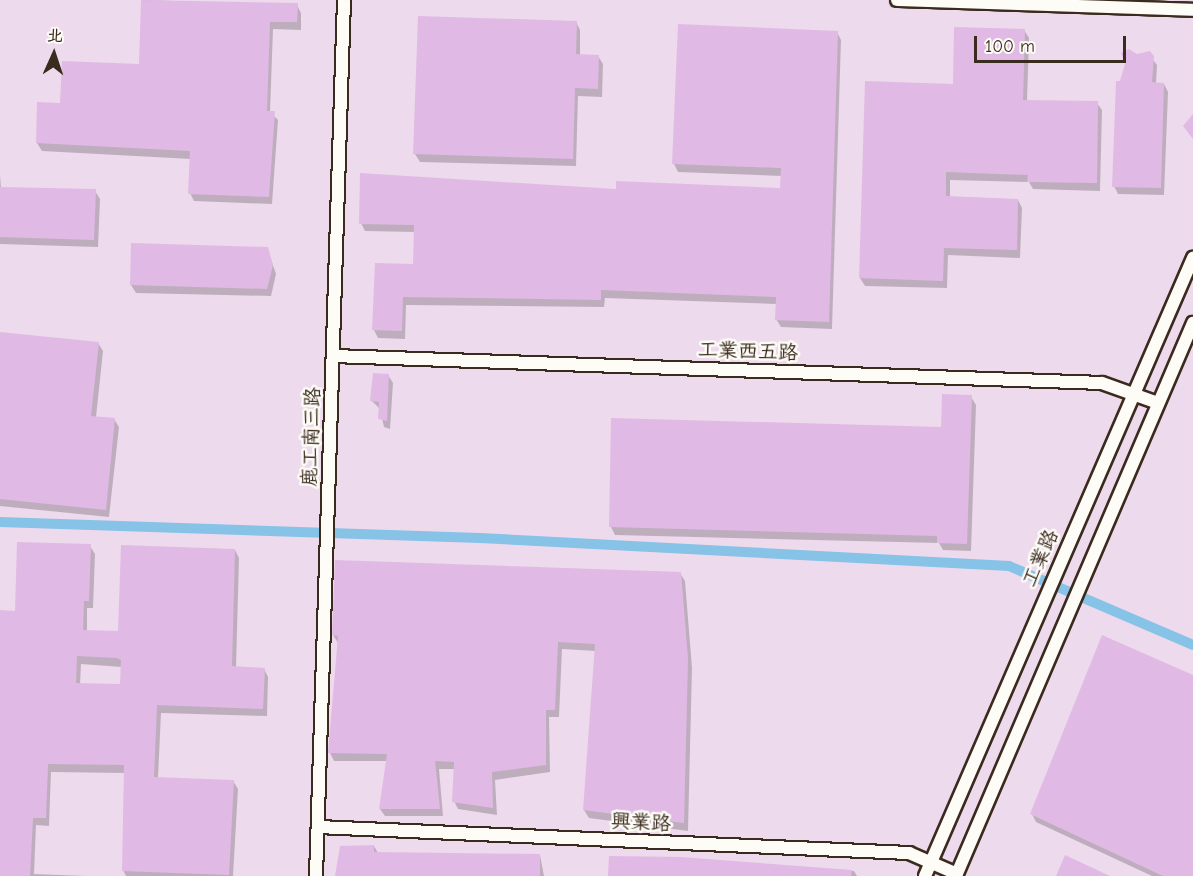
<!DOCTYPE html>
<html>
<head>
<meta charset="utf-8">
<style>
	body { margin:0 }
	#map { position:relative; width:1193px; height:876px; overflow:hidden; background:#f4e8f1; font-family:"Comic Neue","LXGW WenKai TC",sans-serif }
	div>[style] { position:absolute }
	.built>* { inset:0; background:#eedaed }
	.shadow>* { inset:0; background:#0003 }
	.canal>* { height:10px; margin:-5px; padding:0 5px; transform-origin:5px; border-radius:5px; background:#87c2e7 }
	.building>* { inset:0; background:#e0bae4 }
	.roads { filter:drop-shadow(2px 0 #3b2a1e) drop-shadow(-2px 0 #3b2a1e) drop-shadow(0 2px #3b2a1e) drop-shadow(0 -2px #3b2a1e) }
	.minor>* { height:12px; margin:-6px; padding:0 6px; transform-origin:6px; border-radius:6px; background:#fdfcf7 }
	span { translate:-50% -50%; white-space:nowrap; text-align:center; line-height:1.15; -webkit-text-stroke:5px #fdfcf7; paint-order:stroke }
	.street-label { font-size:20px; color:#3b2a1e }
	.north { position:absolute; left:24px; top:24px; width:60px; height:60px; -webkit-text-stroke:4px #fdfcf7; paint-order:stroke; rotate:3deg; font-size:16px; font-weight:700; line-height:24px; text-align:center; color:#3b2a1e }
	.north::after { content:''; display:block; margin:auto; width:21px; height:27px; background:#3b2a1e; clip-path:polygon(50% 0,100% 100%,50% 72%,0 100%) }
	.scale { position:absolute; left:974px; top:36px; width:152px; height:27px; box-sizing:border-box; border:3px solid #3b2a1e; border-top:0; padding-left:8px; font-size:18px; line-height:21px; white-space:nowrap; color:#3b2a1e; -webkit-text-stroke:4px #fdfcf7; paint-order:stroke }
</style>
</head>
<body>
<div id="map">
	<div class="built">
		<i style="clip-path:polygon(0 0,1193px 0,1193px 876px,0 876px)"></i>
	</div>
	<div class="shadow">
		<i style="clip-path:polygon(143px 0,297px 5px,301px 13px,301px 30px,273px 29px,270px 112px,278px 120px,272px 204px,194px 201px,190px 193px,191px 159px,42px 151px,37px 143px,62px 104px,140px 66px)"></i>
		<i style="clip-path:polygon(576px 22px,580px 30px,580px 55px,598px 56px,603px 64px,602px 97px,578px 96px,576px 166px,420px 162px,415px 154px)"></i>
		<i style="clip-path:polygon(1024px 30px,1029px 38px,1027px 101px,1097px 103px,1102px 110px,1100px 191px,1033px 189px,1029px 182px,950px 180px,950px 198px,1018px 200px,1022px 208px,1020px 258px,948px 255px,947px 288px,865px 286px,860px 278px,954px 86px)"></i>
		<i style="clip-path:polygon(837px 32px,841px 40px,832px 329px,781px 327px,776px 319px,777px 304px,605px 298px,604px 307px,406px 305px,405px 339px,378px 338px,374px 330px,414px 266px,415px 232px,365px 231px,361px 223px,617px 191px,781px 190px,782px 176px,678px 172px,674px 164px)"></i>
		<i style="clip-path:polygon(1147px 52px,1157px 65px,1156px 84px,1164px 84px,1168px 92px,1164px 195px,1118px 194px,1114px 186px,1121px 83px,1127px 63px)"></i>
		<i style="clip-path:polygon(1193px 100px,1193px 138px,1185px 126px,1193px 116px)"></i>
		<i style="clip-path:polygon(0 175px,1px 188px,95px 191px,100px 199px,98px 247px,0 244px)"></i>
		<i style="clip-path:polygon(267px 248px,276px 274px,271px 296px,136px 293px,131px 285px)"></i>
		<i style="clip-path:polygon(0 333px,98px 343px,103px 351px,96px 417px,114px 419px,119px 427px,109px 517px,0 506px)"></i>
		<i style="clip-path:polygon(388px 375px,393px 383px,390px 429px,384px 427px,380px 409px,371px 400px)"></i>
		<i style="clip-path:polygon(971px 397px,976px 405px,971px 551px,943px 550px,939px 543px,615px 535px,611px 527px,942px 428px)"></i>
		<i style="clip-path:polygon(evenodd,90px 546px,95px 554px,93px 608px,87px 608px,87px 631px,120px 633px,235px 550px,239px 558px,236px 668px,264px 669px,268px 677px,267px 716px,161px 713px,158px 778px,233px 781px,238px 789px,233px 876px,126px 876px,123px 870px,125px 773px,51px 772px,49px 826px,36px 825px,34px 874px,86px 876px,0 876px,0 612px,16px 612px,90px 546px,81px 664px,122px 667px,121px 686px,80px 685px,81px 664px)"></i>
		<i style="clip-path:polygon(680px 573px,685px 581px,692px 668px,688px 831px,589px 818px,584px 810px,596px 651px,562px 649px,559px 717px,549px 717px,550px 772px,495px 780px,497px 815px,458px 809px,454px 801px,455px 769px,439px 769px,443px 816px,385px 816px,380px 809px,388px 761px,334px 761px,330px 753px,338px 643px,333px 635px)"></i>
		<i style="clip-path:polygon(1193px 676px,1193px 876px,1152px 876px,1036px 822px,1032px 814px)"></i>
		<i style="clip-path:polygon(374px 846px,378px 853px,540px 855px,544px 876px,337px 876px)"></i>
		<i style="clip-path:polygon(681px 858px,854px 871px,857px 876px,610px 876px)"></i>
	</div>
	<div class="canal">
		<i style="left:0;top:522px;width:480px;rotate:1.9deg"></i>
		<i style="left:480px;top:538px;width:530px;rotate:3.03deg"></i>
		<i style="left:1009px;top:566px;width:200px;rotate:23.2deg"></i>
	</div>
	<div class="building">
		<i style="clip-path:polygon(141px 0,298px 3px,297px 22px,270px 22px,267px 111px,275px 111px,269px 197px,188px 194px,190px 151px,36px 143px,37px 102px,60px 103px,62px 61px,139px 64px)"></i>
		<i style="clip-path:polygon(418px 16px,577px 21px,576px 54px,599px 55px,598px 89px,575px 88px,573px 159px,413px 154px)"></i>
		<i style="clip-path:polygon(678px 24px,838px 31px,829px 322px,775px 320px,776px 297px,601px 290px,601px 300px,403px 297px,402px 331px,372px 330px,375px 263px,413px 264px,414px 225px,359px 224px,360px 173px,616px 189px,616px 181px,780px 188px,781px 168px,672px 164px)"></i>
		<i style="clip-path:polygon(954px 27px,1025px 29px,1023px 100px,1098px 101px,1097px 183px,1027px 182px,1028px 175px,946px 172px,946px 196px,1018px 199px,1017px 250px,944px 248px,943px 281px,859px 278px,865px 81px,953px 84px)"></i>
		<i style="clip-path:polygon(1129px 49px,1137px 54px,1150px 51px,1154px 56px,1152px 82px,1164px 83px,1161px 188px,1112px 187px,1116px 81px,1120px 81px,1125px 64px,1121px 53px)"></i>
		<i style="clip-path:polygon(1193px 114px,1193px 139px,1183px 126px)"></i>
		<i style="clip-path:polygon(0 187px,96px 189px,94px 240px,0 237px)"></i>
		<i style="clip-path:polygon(131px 243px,268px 247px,273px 265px,267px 289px,130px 285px)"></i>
		<i style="clip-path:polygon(0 332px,99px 342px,91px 416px,115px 418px,106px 510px,0 499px)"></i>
		<i style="clip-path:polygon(373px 373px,389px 374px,387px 421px,378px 419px,379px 402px,370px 401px)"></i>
		<i style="clip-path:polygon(942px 394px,972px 395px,967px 544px,937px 543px,937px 536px,609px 527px,611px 418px,941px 427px)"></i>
		<i style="clip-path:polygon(evenodd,17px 542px,91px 544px,89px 601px,84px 601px,83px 630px,118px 631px,121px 545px,235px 549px,232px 666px,265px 668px,263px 709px,157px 705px,154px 777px,234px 780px,229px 875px,122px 871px,124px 765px,48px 764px,46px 818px,33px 818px,30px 876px,0 876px,0 610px,15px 611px,17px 542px,77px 656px,117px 658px,121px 660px,120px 684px,76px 683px,77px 656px)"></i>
		<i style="clip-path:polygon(335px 560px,681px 572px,688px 659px,684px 823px,583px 810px,595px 644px,558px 642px,555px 710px,546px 710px,546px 765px,492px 772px,493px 808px,452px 802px,454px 762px,435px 761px,440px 809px,379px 809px,387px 754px,328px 753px,338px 636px,332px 635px)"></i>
		<i style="clip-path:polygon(1102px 635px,1193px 675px,1193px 876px,1163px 876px,1030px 814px)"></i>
		<i style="clip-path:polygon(374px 845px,374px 852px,540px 854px,540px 876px,335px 876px,340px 846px)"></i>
		<i style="clip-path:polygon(1065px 855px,1110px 876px,1056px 876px)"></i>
		<i style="clip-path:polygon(609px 856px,681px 857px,852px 870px,851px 876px,608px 876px)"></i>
	</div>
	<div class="roads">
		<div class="minor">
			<i style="left:897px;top:0;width:296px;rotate:1.9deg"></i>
			<i style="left:333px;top:356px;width:769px;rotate:2.01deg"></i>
			<i style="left:1102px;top:383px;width:59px;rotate:19.7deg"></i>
			<i style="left:318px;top:827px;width:592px;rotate:2.52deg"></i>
			<i style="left:909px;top:853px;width:52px;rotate:23.6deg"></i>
			<i style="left:316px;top:876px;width:876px;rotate:-88.17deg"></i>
			<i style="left:925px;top:876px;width:674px;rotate:-66.56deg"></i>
			<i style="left:956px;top:876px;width:602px;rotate:-66.8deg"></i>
		</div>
	</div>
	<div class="street-label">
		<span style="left:748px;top:351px;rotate:2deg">工業西五路</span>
		<span style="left:311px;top:437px;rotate:-88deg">鹿工南三路</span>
		<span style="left:1040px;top:558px;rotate:-66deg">工業路</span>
		<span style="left:641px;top:822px;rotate:3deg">興業路</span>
	</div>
	<div class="north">北</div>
	<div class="scale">100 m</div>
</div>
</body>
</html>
